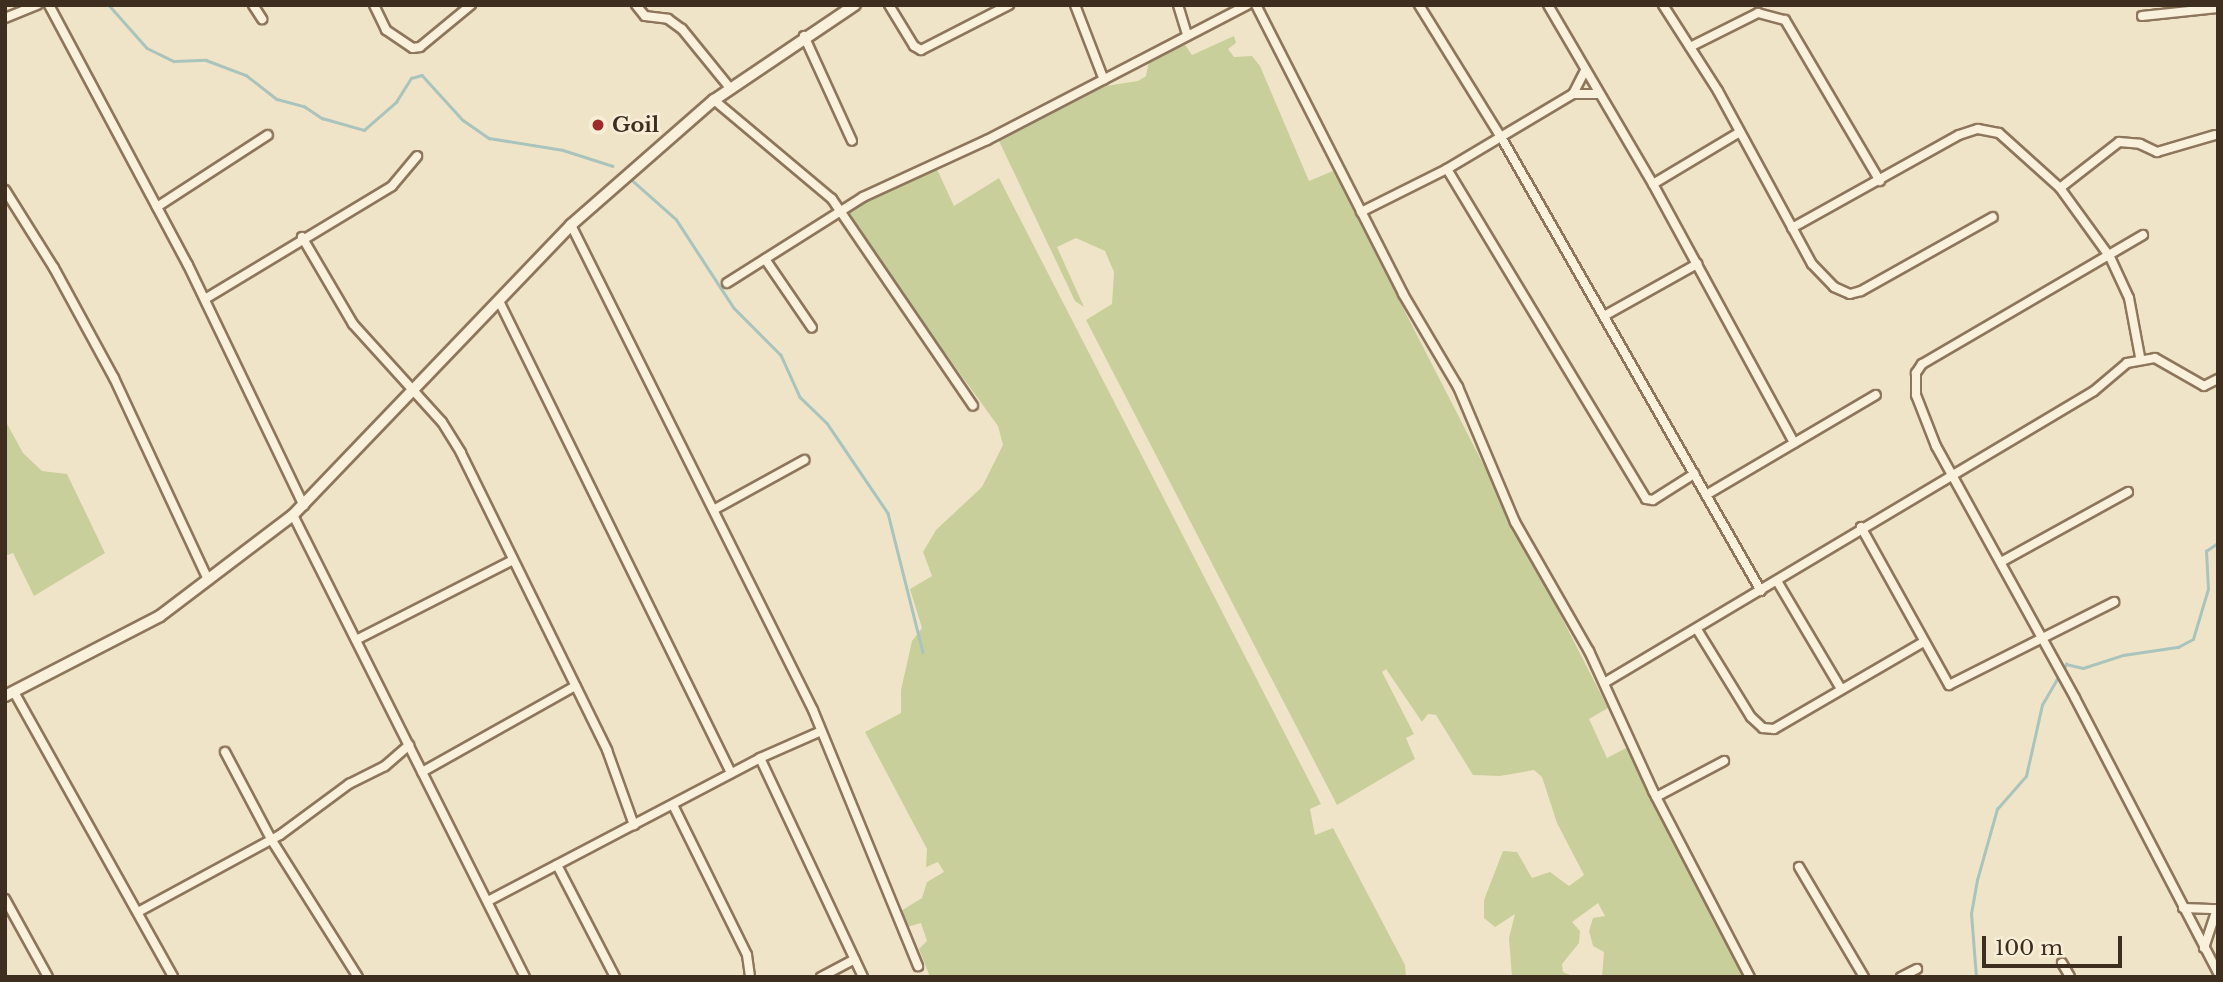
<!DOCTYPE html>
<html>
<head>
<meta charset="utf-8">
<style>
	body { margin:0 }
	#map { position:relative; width:2223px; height:982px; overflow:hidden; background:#f0e4c8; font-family:"Libre Baskerville",serif }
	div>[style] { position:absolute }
	.green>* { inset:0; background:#c9cf9b }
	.stream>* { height:2.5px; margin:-1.25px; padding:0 1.25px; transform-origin:1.25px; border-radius:1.25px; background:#a9c4bc }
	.roads { filter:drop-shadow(2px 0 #8d765c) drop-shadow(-2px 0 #8d765c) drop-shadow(0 2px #8d765c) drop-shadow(0 -2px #8d765c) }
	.street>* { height:8px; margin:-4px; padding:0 4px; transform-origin:4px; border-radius:4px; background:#faf1dc }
	.secondary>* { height:10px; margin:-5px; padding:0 5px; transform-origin:5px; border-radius:5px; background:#faf1dc }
	.dots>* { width:19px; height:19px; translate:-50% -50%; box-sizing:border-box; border:4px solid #f7eed8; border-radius:50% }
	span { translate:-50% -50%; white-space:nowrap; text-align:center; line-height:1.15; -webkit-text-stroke:5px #f7eed8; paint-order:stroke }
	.poi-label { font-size:21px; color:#3d2e20; font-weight:700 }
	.left { translate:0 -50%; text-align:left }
	.frame { position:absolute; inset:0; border:7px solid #3d2e20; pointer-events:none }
	.scale { position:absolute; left:1982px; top:936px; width:140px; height:32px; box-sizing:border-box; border:4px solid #3d2e20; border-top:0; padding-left:9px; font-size:21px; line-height:24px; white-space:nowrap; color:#3d2e20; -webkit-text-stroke:5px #f7eed8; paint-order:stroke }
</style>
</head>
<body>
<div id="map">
	<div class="green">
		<i style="clip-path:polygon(1234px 36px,1236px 43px,1228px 49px,1234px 57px,1252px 56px,1260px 66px,1309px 181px,1333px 171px,1608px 708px,1589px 719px,1607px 758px,1628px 747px,1745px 977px,1602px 977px,1604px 952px,1593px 946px,1589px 931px,1593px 918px,1605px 916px,1598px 903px,1572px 922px,1580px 931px,1579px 943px,1562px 964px,1563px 972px,1575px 977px,1512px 977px,1509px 938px,1515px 914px,1495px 927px,1484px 918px,1484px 900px,1503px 851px,1517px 852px,1532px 878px,1550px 872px,1569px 886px,1584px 875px,1557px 823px,1542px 777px,1534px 770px,1500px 776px,1473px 775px,1436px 715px,1428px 714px,1422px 722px,1386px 669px,1382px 672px,1414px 734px,1406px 738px,1415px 759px,1337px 805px,1086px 320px,1112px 304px,1114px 272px,1105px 251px,1076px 238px,1057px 247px,1084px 307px,1075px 301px,999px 141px,1010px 130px,1093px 88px,1138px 81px,1146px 76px,1149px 61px,1183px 42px,1192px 55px)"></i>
		<i style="clip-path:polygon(935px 165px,954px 206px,999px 178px,1321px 804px,1310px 809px,1315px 835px,1333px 828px,1405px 965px,1406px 977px,930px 977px,919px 949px,927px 941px,921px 923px,907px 927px,901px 911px,922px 898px,927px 882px,944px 872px,938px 862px,926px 867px,927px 849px,865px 732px,901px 713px,901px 690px,912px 641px,922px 628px,910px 589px,932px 576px,923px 552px,936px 530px,982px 487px,1003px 445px,998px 426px,850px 222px,850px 208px)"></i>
		<i style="clip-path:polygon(5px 420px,23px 453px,42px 471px,67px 474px,105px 553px,34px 596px,13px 553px,5px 556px)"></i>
	</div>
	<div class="stream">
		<i style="left:109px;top:5px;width:57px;rotate:48.5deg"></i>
		<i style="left:147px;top:48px;width:30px;rotate:26deg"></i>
		<i style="left:174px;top:61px;width:32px;rotate:-2deg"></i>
		<i style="left:206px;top:60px;width:43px;rotate:20.6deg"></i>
		<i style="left:246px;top:75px;width:39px;rotate:38deg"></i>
		<i style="left:277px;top:99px;width:28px;rotate:15deg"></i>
		<i style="left:304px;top:106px;width:22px;rotate:34deg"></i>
		<i style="left:322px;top:118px;width:44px;rotate:15.9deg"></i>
		<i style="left:364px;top:130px;width:43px;rotate:-41.2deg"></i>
		<i style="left:396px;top:102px;width:28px;rotate:-58deg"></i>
		<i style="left:411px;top:78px;width:11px;rotate:-15deg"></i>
		<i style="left:422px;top:75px;width:61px;rotate:47.7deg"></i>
		<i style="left:463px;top:120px;width:32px;rotate:35deg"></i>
		<i style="left:489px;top:138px;width:75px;rotate:9.2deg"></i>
		<i style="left:563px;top:150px;width:52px;rotate:17.7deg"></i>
		<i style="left:633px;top:181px;width:57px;rotate:41.5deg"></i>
		<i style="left:676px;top:219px;width:106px;rotate:56.9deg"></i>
		<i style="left:734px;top:308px;width:66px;rotate:45deg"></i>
		<i style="left:781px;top:355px;width:46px;rotate:65.7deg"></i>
		<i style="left:800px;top:397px;width:37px;rotate:44deg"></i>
		<i style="left:827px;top:423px;width:109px;rotate:55.9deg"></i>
		<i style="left:888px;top:513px;width:143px;rotate:75.9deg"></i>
		<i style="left:2063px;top:670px;width:7px;rotate:-63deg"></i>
		<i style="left:2066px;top:664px;width:17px;rotate:13deg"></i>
		<i style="left:2083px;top:668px;width:42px;rotate:-18deg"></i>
		<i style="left:2123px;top:655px;width:56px;rotate:-8.3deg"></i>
		<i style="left:2178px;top:647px;width:17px;rotate:-28deg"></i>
		<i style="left:2193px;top:639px;width:52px;rotate:-73.3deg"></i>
		<i style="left:2208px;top:589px;width:38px;rotate:-93deg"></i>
		<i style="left:2206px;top:551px;width:14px;rotate:-34deg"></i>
		<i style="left:1976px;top:977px;width:63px;rotate:-94.5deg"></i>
		<i style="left:1971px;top:914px;width:35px;rotate:-80deg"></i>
		<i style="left:1977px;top:880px;width:74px;rotate:-74.3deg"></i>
		<i style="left:1997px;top:809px;width:44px;rotate:-48.7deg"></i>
		<i style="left:2026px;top:776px;width:73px;rotate:-77.3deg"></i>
		<i style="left:2042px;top:705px;width:34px;rotate:-60deg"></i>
	</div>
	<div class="roads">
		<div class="street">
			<i style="left:49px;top:5px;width:295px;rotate:61.9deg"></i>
			<i style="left:188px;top:265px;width:267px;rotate:64.3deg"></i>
			<i style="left:253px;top:5px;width:17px;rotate:57deg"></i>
			<i style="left:374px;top:5px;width:28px;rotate:64deg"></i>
			<i style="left:386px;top:30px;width:32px;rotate:34deg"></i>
			<i style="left:413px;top:48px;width:7px;rotate:-8deg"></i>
			<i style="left:420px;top:47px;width:66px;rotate:-39.5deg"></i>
			<i style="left:636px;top:5px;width:14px;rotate:51deg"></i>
			<i style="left:645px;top:16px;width:23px;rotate:7deg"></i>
			<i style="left:668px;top:19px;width:17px;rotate:36deg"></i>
			<i style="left:682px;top:29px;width:76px;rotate:50.9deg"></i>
			<i style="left:889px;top:5px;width:48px;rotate:58.6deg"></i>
			<i style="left:914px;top:46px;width:8px;rotate:30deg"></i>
			<i style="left:921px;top:50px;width:99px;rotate:-27.1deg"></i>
			<i style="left:1075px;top:5px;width:80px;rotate:68.9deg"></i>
			<i style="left:1178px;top:5px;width:31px;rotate:73deg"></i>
			<i style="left:1256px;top:5px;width:324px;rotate:63deg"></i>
			<i style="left:1403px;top:294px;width:108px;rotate:59.4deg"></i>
			<i style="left:1458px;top:387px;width:147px;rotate:67.1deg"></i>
			<i style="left:1515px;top:522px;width:149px;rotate:60.2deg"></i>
			<i style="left:1589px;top:651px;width:154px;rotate:65.4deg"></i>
			<i style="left:1653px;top:791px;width:210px;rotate:62.5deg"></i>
			<i style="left:1419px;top:5px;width:155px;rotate:58.2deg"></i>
			<i style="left:1501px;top:137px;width:523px;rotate:60.2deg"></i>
			<i style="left:1548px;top:5px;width:208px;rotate:59.6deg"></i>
			<i style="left:1653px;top:184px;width:295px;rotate:61.4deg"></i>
			<i style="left:1663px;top:5px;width:102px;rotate:57.4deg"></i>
			<i style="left:1718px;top:91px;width:197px;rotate:61.5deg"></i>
			<i style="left:1812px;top:264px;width:32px;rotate:46deg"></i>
			<i style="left:1834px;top:287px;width:17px;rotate:24deg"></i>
			<i style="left:1850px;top:294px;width:11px;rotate:-15deg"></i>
			<i style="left:1861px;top:291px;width:151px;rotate:-29.3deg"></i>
			<i style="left:2142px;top:16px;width:76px;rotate:-6deg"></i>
			<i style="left:5px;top:18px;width:35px;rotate:-22deg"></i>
			<i style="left:804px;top:36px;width:115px;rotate:65.4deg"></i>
			<i style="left:1690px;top:47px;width:76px;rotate:-26.6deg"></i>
			<i style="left:1758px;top:13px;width:28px;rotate:15deg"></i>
			<i style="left:1785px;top:20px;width:187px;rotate:59.5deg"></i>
			<i style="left:1573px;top:94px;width:25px;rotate:-63deg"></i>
			<i style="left:714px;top:100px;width:154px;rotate:40deg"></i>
			<i style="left:832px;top:199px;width:250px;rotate:55.7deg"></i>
			<i style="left:1447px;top:169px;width:385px;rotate:58.9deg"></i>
			<i style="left:1646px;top:499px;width:7px;rotate:8deg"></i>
			<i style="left:1653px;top:500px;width:49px;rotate:-32.4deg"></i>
			<i style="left:1653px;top:184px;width:101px;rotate:-30.9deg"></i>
			<i style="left:2060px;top:188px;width:75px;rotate:-37.9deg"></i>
			<i style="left:2119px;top:142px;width:21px;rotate:5deg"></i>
			<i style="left:2140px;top:144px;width:19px;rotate:25deg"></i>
			<i style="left:2157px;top:152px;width:60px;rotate:-16.3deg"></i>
			<i style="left:5px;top:190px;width:92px;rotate:57.9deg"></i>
			<i style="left:54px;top:268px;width:125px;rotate:61.4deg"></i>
			<i style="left:114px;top:378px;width:223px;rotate:65deg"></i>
			<i style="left:157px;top:207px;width:132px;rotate:-33deg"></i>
			<i style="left:1361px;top:212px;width:96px;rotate:-26.6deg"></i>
			<i style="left:1447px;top:169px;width:147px;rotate:-30.8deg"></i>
			<i style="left:1573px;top:94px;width:25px"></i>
			<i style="left:571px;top:225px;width:542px;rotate:63.48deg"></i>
			<i style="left:813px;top:710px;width:277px;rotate:67.7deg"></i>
			<i style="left:1792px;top:228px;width:191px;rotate:-29.1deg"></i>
			<i style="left:1959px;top:135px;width:20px;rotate:-18deg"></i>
			<i style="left:1978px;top:129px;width:21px;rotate:11deg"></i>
			<i style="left:1999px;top:133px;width:82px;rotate:42deg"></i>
			<i style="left:2060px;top:188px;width:85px;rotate:54.1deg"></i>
			<i style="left:2110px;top:257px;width:45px;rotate:65.1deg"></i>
			<i style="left:2129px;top:298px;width:60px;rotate:79.4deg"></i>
			<i style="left:2143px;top:235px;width:256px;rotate:149.7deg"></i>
			<i style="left:1922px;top:364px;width:11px;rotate:124deg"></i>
			<i style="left:1916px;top:373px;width:22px;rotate:90deg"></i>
			<i style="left:1916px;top:395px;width:55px;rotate:68.6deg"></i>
			<i style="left:1936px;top:446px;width:288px;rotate:61.1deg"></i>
			<i style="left:2075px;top:698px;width:310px;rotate:62.5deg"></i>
			<i style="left:302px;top:237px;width:101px;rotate:59.6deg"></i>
			<i style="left:353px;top:324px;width:132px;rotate:47.8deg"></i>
			<i style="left:442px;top:422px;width:36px;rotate:58deg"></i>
			<i style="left:461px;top:453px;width:331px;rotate:63.8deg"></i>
			<i style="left:607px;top:750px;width:80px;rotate:70.2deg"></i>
			<i style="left:765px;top:259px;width:83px;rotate:55.7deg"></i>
			<i style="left:727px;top:283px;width:161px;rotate:-32.3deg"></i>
			<i style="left:863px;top:197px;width:136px;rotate:-24.7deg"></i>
			<i style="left:987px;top:140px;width:293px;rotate:-27.4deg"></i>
			<i style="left:205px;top:299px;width:218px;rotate:-31.1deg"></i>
			<i style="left:392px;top:186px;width:39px;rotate:-50deg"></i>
			<i style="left:499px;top:301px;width:526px;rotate:63.82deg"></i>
			<i style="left:1604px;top:316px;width:107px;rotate:-29.2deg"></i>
			<i style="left:1706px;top:495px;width:197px;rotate:-30.5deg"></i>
			<i style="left:715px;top:509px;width:102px;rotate:-28.8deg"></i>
			<i style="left:293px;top:515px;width:517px;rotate:63.34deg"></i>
			<i style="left:1861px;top:527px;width:181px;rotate:60.9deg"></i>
			<i style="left:1949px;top:685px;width:185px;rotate:-26.7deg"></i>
			<i style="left:2001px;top:562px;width:145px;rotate:-28.9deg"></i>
			<i style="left:1777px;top:581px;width:126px;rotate:59.3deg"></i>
			<i style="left:1698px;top:631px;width:101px;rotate:58.4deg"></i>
			<i style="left:1751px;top:717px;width:16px;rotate:43deg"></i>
			<i style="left:1763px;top:728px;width:11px;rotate:5deg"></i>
			<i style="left:1774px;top:729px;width:171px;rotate:-30.2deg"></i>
			<i style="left:356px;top:640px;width:176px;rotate:-27deg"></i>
			<i style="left:1604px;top:683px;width:570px;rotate:-30.79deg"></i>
			<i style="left:2094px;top:391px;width:43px;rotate:-40.3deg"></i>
			<i style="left:2127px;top:363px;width:28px;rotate:-10deg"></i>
			<i style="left:2155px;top:358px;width:56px;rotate:29.7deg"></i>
			<i style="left:2204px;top:386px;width:16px;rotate:-27deg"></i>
			<i style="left:14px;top:692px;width:326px;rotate:60.8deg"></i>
			<i style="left:225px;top:752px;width:98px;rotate:62.1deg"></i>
			<i style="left:271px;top:839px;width:163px;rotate:57.8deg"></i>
			<i style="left:760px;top:758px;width:242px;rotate:64.8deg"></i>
			<i style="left:422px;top:772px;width:176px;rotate:-29.3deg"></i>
			<i style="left:1656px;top:797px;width:77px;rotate:-27.9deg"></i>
			<i style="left:673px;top:805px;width:167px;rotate:63.7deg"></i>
			<i style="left:747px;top:955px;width:22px;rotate:82deg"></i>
			<i style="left:557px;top:865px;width:126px;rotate:62.6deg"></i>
			<i style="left:1799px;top:867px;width:128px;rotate:59.4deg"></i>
			<i style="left:5px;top:899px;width:89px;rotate:61.1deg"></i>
			<i style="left:488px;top:901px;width:307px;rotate:-27.7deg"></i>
			<i style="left:760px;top:758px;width:64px;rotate:-23.8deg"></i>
			<i style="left:2183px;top:908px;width:35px;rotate:2deg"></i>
			<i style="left:138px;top:912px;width:162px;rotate:-28.5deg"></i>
			<i style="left:280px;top:835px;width:86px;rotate:-36.5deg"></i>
			<i style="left:349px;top:784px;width:40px;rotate:-26.6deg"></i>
			<i style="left:385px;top:766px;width:32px;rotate:-41deg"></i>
			<i style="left:2204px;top:948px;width:41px;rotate:-71.6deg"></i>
			<i style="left:2062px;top:963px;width:16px;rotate:60deg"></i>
			<i style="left:821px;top:977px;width:38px;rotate:-28deg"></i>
			<i style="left:1901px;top:977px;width:18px;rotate:-27deg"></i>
		</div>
		<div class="secondary">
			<i style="left:5px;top:696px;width:174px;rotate:-27.3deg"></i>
			<i style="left:160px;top:616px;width:167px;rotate:-37.2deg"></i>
			<i style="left:293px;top:515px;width:402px;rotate:-46.2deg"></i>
			<i style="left:571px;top:225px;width:190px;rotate:-41.2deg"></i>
			<i style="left:714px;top:100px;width:170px;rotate:-34deg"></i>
		</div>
	</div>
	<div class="dots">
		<i style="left:598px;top:125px;background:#9e2a2b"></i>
	</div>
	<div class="poi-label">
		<span class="left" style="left:612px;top:125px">Goil</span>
	</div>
	<div class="frame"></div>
	<div class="scale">100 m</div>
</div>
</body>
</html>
